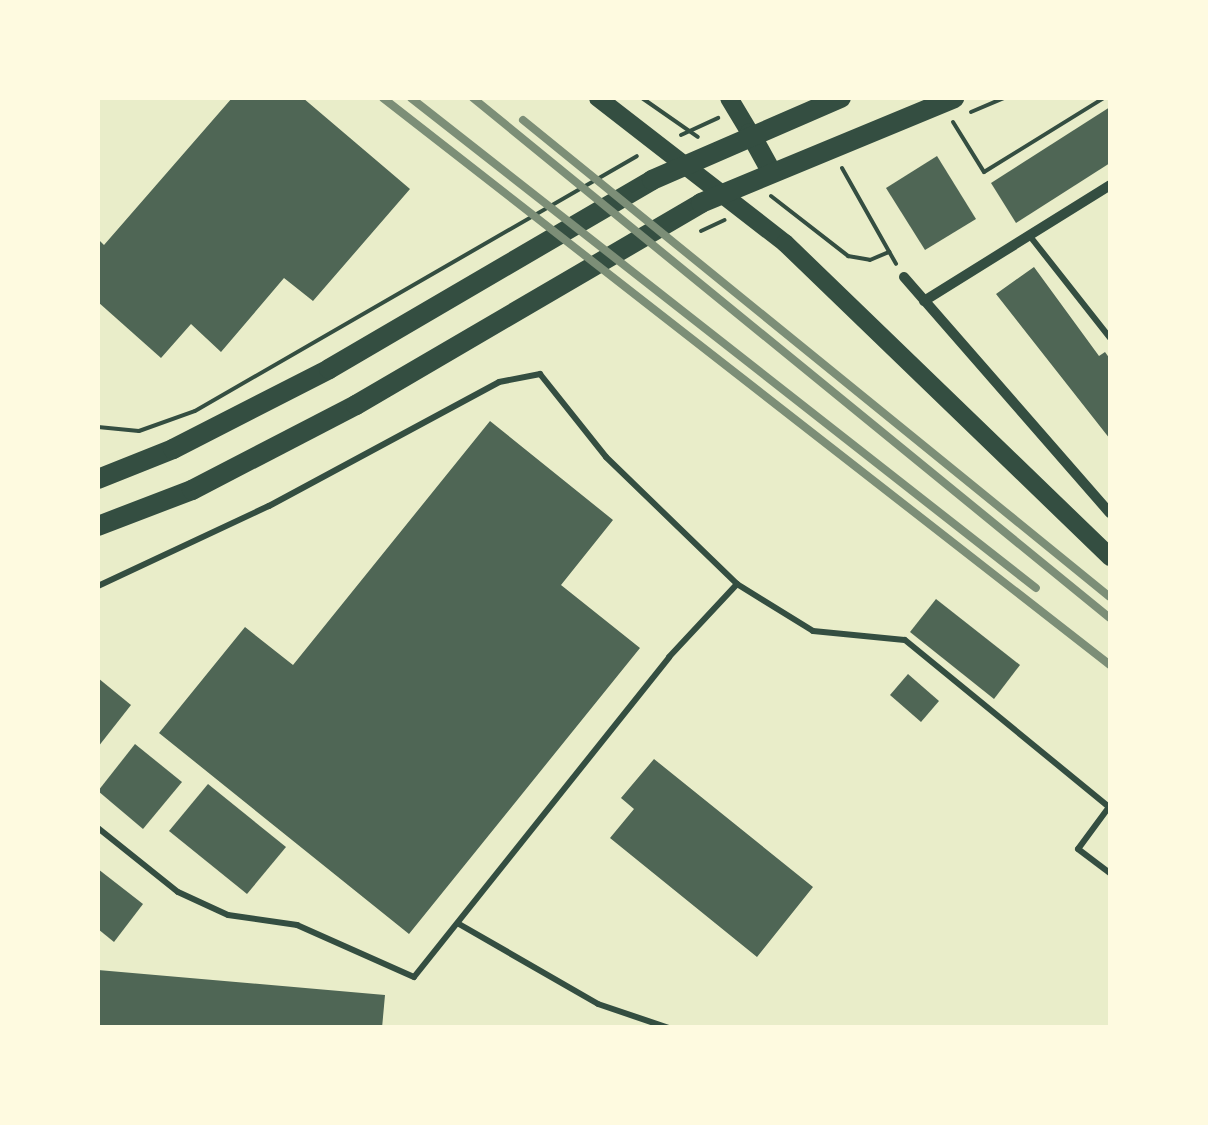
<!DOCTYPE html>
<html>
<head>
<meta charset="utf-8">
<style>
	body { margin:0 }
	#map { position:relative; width:1208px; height:1125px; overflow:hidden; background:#e9edc9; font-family:Helvetica,sans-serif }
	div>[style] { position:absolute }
	.building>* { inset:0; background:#4f6655 }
	.path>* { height:4px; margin:-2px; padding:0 2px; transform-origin:2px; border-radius:2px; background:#344e41 }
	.service>* { height:6px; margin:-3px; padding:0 3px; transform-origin:3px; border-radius:3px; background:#344e41 }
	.minor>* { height:10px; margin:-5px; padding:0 5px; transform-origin:5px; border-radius:5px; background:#344e41 }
	.tertiary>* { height:18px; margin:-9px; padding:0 9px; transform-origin:9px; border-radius:9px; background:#344e41 }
	.secondary>* { height:20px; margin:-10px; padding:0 10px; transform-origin:10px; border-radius:10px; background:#344e41 }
	.rail>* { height:8px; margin:-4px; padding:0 4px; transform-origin:4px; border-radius:4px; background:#7c8e77 }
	span { translate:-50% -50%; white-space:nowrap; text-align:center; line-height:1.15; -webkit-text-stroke:9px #fefae0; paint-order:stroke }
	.frame { position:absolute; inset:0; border:100px solid #fefae0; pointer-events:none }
</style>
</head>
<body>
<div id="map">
	<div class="building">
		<i style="clip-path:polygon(232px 98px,303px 98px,410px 189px,313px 301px,284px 278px,221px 352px,191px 324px,161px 358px,98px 302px,98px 239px,104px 245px)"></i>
		<i style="clip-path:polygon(1110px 107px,1110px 163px,1016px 223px,991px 183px)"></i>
		<i style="clip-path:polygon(937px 156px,976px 219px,925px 250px,886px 188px)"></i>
		<i style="clip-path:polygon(1034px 267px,1099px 356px,1105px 352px,1110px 359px,1110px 439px,996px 294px)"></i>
		<i style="clip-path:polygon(490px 421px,613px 520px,561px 585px,640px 648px,409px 934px,159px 733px,245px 627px,293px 665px)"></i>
		<i style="clip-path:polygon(936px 599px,1020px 665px,994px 699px,910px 632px)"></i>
		<i style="clip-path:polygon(908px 674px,939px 701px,921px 722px,890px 695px)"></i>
		<i style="clip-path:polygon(98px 678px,131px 705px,98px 747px)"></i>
		<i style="clip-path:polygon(135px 744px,182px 782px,143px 829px,98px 791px)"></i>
		<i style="clip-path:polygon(654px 759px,813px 887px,757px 957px,610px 838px,634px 809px,621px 798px)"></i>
		<i style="clip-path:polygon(208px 784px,286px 847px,247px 894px,169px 831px)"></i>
		<i style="clip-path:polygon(98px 869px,143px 904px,114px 942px,98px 929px)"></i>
		<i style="clip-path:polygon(98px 970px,385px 995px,382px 1028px,98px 1028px)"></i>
	</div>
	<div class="path">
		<i style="left:642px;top:98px;width:68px;rotate:34.9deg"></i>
		<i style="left:971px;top:112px;width:36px;rotate:-23deg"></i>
		<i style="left:953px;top:122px;width:59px;rotate:58.2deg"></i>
		<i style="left:984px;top:172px;width:141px;rotate:-31.7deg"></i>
		<i style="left:681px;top:135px;width:41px;rotate:-24.7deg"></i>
		<i style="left:842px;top:168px;width:110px;rotate:60.6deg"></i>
		<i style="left:771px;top:196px;width:98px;rotate:37.9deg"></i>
		<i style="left:848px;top:256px;width:22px;rotate:10deg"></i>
		<i style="left:870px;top:260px;width:21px;rotate:-23deg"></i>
		<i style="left:701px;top:231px;width:26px;rotate:-25deg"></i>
		<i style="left:98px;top:427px;width:41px;rotate:5.6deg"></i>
		<i style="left:139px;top:431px;width:59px;rotate:-19.7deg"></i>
		<i style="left:195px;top:411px;width:510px;rotate:-29.98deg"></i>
	</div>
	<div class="service">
		<i style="left:1029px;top:235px;width:131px;rotate:51.8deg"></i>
		<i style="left:98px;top:586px;width:189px;rotate:-25.1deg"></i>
		<i style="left:269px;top:506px;width:261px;rotate:-28.3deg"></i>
		<i style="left:499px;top:382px;width:42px;rotate:-11deg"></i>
		<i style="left:540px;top:374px;width:106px;rotate:51.5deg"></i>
		<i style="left:606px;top:457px;width:182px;rotate:44.1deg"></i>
		<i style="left:1109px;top:807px;width:52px;rotate:126.4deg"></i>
		<i style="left:1078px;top:849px;width:40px;rotate:37deg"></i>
		<i style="left:98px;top:828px;width:102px;rotate:38.7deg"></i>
		<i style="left:178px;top:892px;width:55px;rotate:24.7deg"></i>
		<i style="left:228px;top:915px;width:70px;rotate:8.2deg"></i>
		<i style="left:297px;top:925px;width:128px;rotate:24deg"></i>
		<i style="left:414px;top:977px;width:409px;rotate:-51.4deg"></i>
		<i style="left:669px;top:657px;width:100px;rotate:-47deg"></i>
		<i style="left:737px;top:584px;width:89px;rotate:31.7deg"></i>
		<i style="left:813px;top:631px;width:92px;rotate:5.6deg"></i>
		<i style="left:905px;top:640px;width:265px;rotate:39.3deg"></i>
		<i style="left:459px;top:924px;width:160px;rotate:29.9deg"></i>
		<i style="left:598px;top:1004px;width:75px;rotate:18.7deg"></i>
	</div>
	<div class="minor">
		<i style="left:904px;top:277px;width:313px;rotate:48.9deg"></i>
		<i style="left:924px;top:301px;width:219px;rotate:-31.9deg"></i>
	</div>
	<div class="tertiary">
		<i style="left:598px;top:98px;width:237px;rotate:37.8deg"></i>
		<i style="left:785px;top:243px;width:452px;rotate:44deg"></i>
		<i style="left:729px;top:98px;width:41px;rotate:59deg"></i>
	</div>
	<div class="secondary">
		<i style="left:750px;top:133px;width:43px;rotate:61.1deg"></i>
		<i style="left:98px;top:479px;width:81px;rotate:-21.8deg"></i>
		<i style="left:173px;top:449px;width:175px;rotate:-27.1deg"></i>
		<i style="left:329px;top:369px;width:374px;rotate:-30.3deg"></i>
		<i style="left:652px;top:180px;width:206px;rotate:-23.5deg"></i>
		<i style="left:98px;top:526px;width:101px;rotate:-21deg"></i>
		<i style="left:192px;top:490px;width:185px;rotate:-27.4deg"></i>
		<i style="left:356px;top:405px;width:400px;rotate:-30.3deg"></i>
		<i style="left:701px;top:203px;width:274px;rotate:-22.5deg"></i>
	</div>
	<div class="rail">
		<i style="left:383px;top:98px;width:922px;rotate:37.95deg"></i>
		<i style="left:411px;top:98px;width:794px;rotate:38.1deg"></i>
		<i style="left:473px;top:98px;width:822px;rotate:39.23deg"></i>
		<i style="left:523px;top:120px;width:756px;rotate:39.1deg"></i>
	</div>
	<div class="frame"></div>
</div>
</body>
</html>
